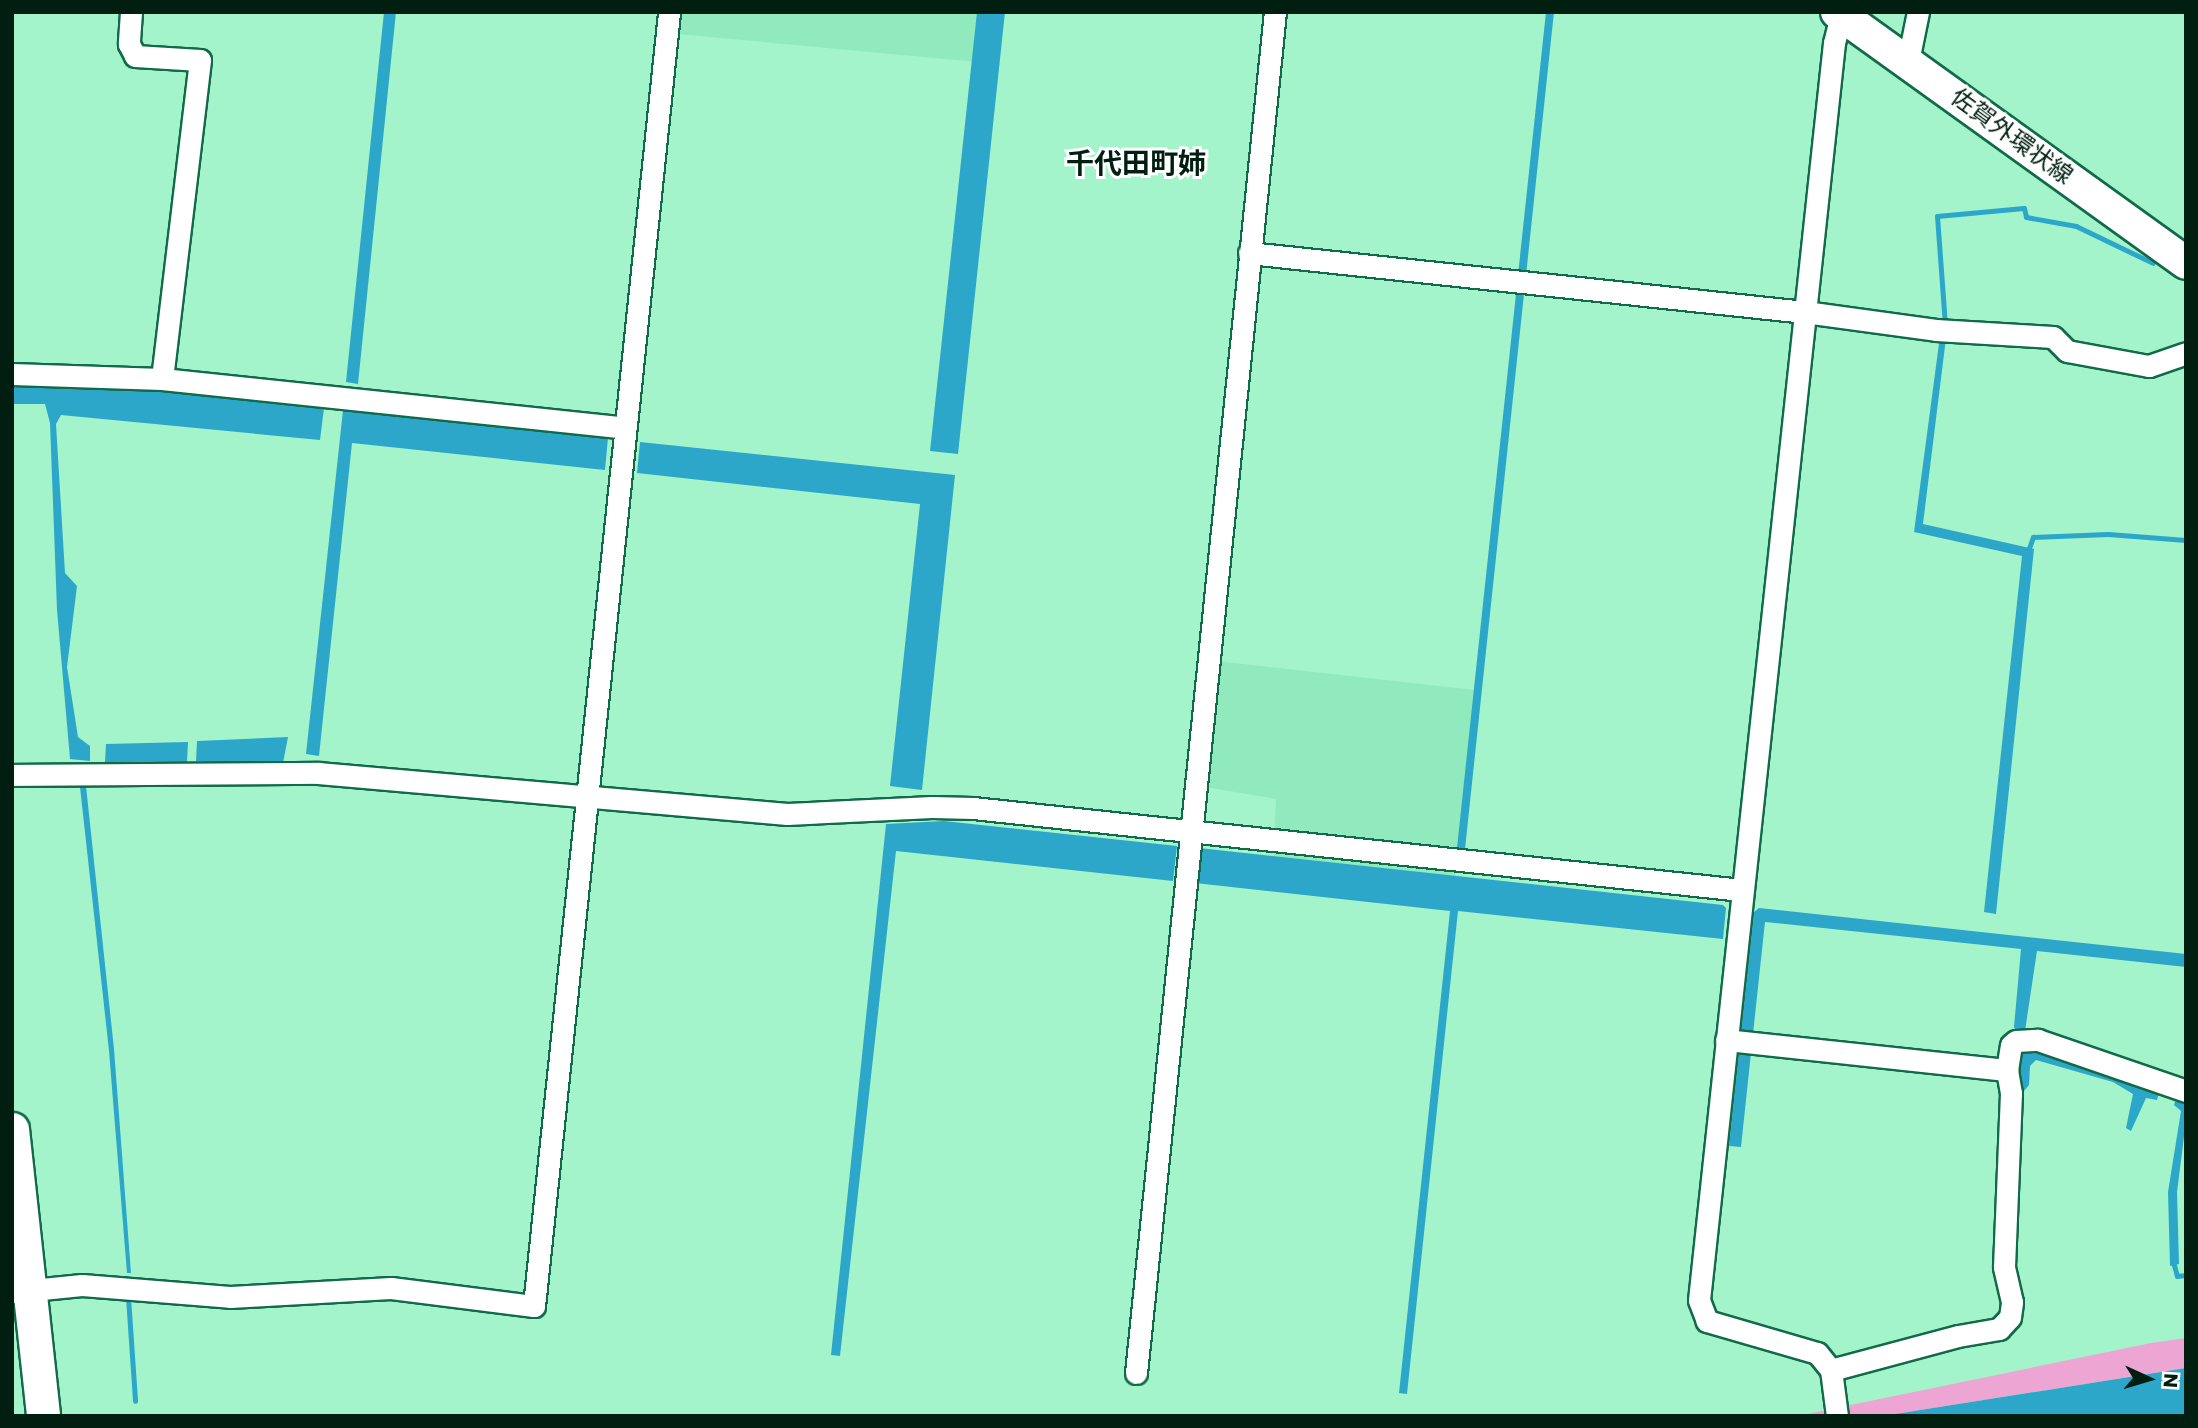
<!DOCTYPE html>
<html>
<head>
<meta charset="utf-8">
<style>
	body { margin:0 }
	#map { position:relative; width:2198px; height:1428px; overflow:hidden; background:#a4f4cb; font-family:Poppins,"Noto Sans JP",sans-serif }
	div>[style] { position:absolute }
	.built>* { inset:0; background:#91eabd }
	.green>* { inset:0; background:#eda6d3 }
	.water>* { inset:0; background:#2ca7c9 }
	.stream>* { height:5px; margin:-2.5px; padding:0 2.5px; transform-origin:2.5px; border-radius:2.5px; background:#2ca7c9 }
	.roads { filter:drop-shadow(2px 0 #116a48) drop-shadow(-2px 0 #116a48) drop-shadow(0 2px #116a48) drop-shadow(0 -2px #116a48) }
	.minor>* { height:21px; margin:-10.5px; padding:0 10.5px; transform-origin:10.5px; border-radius:10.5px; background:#fff }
	.primary>* { height:32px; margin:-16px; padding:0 16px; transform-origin:16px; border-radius:16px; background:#fff }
	.trunk>* { height:33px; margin:-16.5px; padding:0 16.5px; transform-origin:16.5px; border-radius:16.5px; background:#fff }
	span { translate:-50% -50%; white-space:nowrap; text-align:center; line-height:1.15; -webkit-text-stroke:6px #fff; paint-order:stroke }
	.street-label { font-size:24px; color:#001f11 }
	.quarter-label { font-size:28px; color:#001f11; font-weight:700 }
	.frame { position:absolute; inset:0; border:14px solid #001f11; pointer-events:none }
	.north { position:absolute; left:2114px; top:1344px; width:70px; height:70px; -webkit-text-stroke:5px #fff; paint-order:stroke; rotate:94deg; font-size:19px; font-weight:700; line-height:28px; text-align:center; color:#001f11 }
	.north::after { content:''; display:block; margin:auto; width:24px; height:32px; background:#001f11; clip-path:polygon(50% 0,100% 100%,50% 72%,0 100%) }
</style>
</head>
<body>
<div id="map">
	<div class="built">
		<i style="clip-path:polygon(679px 12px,982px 12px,977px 62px,677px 34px)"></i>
		<i style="clip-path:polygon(1199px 659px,1475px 690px,1454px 885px,1273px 865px,1276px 799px,1188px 784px)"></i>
	</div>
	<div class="green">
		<i style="clip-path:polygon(2186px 1338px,2186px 1368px,1883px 1416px,1797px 1416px,2151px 1343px)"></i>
	</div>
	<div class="water">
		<i style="clip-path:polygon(384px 12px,396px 12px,358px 384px,346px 382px)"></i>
		<i style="clip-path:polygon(977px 12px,1005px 12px,958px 454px,930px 451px)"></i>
		<i style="clip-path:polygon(1546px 12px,1554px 12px,1465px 849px,1457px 848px)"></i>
		<i style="clip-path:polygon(1940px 336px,1946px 338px,1923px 524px,2034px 549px,1996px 914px,1984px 912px,2022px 556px,1914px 532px)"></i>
		<i style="clip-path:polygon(12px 387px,153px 390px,324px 408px,320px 440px,61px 415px,56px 424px,65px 573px,77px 586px,67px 667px,78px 737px,90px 746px,90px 761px,70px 759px,57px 610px,50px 423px,45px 404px,12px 404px)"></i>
		<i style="clip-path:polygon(343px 410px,608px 438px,605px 470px,352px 443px,319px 756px,306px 754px)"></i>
		<i style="clip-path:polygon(640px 442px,955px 475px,922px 790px,890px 786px,920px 504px,637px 473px)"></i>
		<i style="clip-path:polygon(288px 737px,283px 763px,196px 761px,197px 741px)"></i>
		<i style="clip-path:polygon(188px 742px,187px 762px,105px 762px,106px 744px)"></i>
		<i style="clip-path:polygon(86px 786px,114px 1049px,131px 1273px,127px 1273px,109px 1051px,80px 787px)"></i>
		<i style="clip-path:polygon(944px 821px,1177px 846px,1173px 881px,896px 851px,840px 1356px,831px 1355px,886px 824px)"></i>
		<i style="clip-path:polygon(1199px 848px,1723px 905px,1726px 908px,1723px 939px,1458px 911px,1407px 1394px,1399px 1393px,1450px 911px,1195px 883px)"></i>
		<i style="clip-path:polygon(1759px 908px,2186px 954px,2186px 967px,2037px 951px,2025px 1031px,2031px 1047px,2160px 1089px,2157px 1100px,2146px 1098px,2131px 1131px,2126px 1128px,2133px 1094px,2113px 1082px,2036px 1060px,2030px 1066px,2029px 1085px,2024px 1091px,2017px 1087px,2017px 1033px,2014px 1027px,2021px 949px,1765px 922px,1753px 1034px,1741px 1033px,1754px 912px)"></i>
		<i style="clip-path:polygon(1739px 1051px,1751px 1053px,1741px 1147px,1729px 1146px)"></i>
		<i style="clip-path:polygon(2176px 1098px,2186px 1101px,2186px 1121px,2177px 1192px,2179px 1264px,2170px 1266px,2168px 1192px,2181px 1111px,2174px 1105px)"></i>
		<i style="clip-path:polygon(2186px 1368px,2186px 1416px,1883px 1416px)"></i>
	</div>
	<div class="stream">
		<i style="left:1945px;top:325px;width:109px;rotate:-94.2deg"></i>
		<i style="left:1937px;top:216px;width:87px;rotate:-5.3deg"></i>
		<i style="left:2024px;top:208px;width:9px;rotate:77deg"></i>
		<i style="left:2026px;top:217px;width:51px;rotate:10.2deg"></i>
		<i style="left:2076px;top:226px;width:85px;rotate:25.7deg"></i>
		<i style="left:2029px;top:548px;width:12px;rotate:-70deg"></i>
		<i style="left:2033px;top:537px;width:75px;rotate:-2.3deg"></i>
		<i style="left:2108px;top:534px;width:78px;rotate:4.4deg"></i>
		<i style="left:2174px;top:1265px;width:11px;rotate:75deg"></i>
		<i style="left:2177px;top:1276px;width:9px;rotate:-6deg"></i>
		<i style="left:128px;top:1297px;width:104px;rotate:86.1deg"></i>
	</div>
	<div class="roads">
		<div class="minor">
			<i style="left:131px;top:12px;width:32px;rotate:94deg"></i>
			<i style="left:129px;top:44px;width:13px;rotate:63deg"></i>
			<i style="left:135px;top:56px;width:65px;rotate:3.5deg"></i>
			<i style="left:200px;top:60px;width:321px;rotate:96.8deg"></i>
			<i style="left:1908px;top:61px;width:50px;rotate:-78.5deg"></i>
			<i style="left:1249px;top:253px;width:559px;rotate:6.06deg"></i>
			<i style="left:1805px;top:312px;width:132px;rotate:7.8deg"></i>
			<i style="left:1936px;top:330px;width:117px;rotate:3.4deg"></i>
			<i style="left:2053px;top:337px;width:20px;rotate:45deg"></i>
			<i style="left:2067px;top:351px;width:83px;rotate:10.4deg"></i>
			<i style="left:2149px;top:366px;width:39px;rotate:-19deg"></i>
			<i style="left:12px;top:374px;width:150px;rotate:1.9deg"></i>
			<i style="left:162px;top:379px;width:466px;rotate:6deg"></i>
			<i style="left:12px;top:775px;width:306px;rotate:-0.4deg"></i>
			<i style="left:318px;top:773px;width:471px;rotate:5deg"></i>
			<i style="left:787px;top:814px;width:145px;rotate:-2.8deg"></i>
			<i style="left:932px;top:807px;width:41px;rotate:1.4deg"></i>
			<i style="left:973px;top:808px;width:772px;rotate:6.09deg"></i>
			<i style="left:1726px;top:1040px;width:283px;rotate:6.1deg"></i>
			<i style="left:12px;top:1292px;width:70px;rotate:-5.7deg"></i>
			<i style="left:82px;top:1285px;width:148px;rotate:4.6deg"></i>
			<i style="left:230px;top:1297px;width:161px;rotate:-3.2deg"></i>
			<i style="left:391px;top:1288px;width:144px;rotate:7.2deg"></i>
			<i style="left:534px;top:1306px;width:1301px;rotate:-84.04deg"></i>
			<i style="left:1831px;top:1370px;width:131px;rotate:-15deg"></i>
			<i style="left:1958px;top:1336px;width:42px;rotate:-9.7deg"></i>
			<i style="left:1999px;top:1329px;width:16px;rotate:-47deg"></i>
			<i style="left:2010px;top:1317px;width:15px;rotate:-82deg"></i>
			<i style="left:2012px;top:1302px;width:36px;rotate:-103deg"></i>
			<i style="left:2004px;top:1267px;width:174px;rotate:-87.7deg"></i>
			<i style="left:2011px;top:1093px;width:23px;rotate:-100deg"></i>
			<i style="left:2007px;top:1070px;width:25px;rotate:-81deg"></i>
			<i style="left:2011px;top:1045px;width:6px;rotate:-39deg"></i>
			<i style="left:2016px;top:1041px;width:22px;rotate:-3deg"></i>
			<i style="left:2038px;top:1040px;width:157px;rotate:19deg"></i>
			<i style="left:1136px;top:1373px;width:1368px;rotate:-84.17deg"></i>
			<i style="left:1837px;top:1416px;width:46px;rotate:-97.4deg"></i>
			<i style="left:1831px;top:1370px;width:22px;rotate:-129deg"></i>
			<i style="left:1817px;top:1353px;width:115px;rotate:-163.8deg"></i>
			<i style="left:1707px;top:1321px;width:22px;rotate:-111deg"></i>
			<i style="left:1699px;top:1300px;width:1264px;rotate:-83.87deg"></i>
			<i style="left:1834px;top:43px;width:29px;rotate:-76deg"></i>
		</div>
		<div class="primary">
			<i style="left:1837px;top:12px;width:430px;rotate:35.7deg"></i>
		</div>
		<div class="trunk">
			<i style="left:12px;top:1129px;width:289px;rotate:83.8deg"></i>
		</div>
	</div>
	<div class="street-label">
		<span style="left:2012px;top:136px;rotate:36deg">佐賀外環状線</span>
	</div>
	<div class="quarter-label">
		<span style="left:1136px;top:164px">千代田町姉</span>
	</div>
	<div class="frame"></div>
	<div class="north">N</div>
</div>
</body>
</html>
